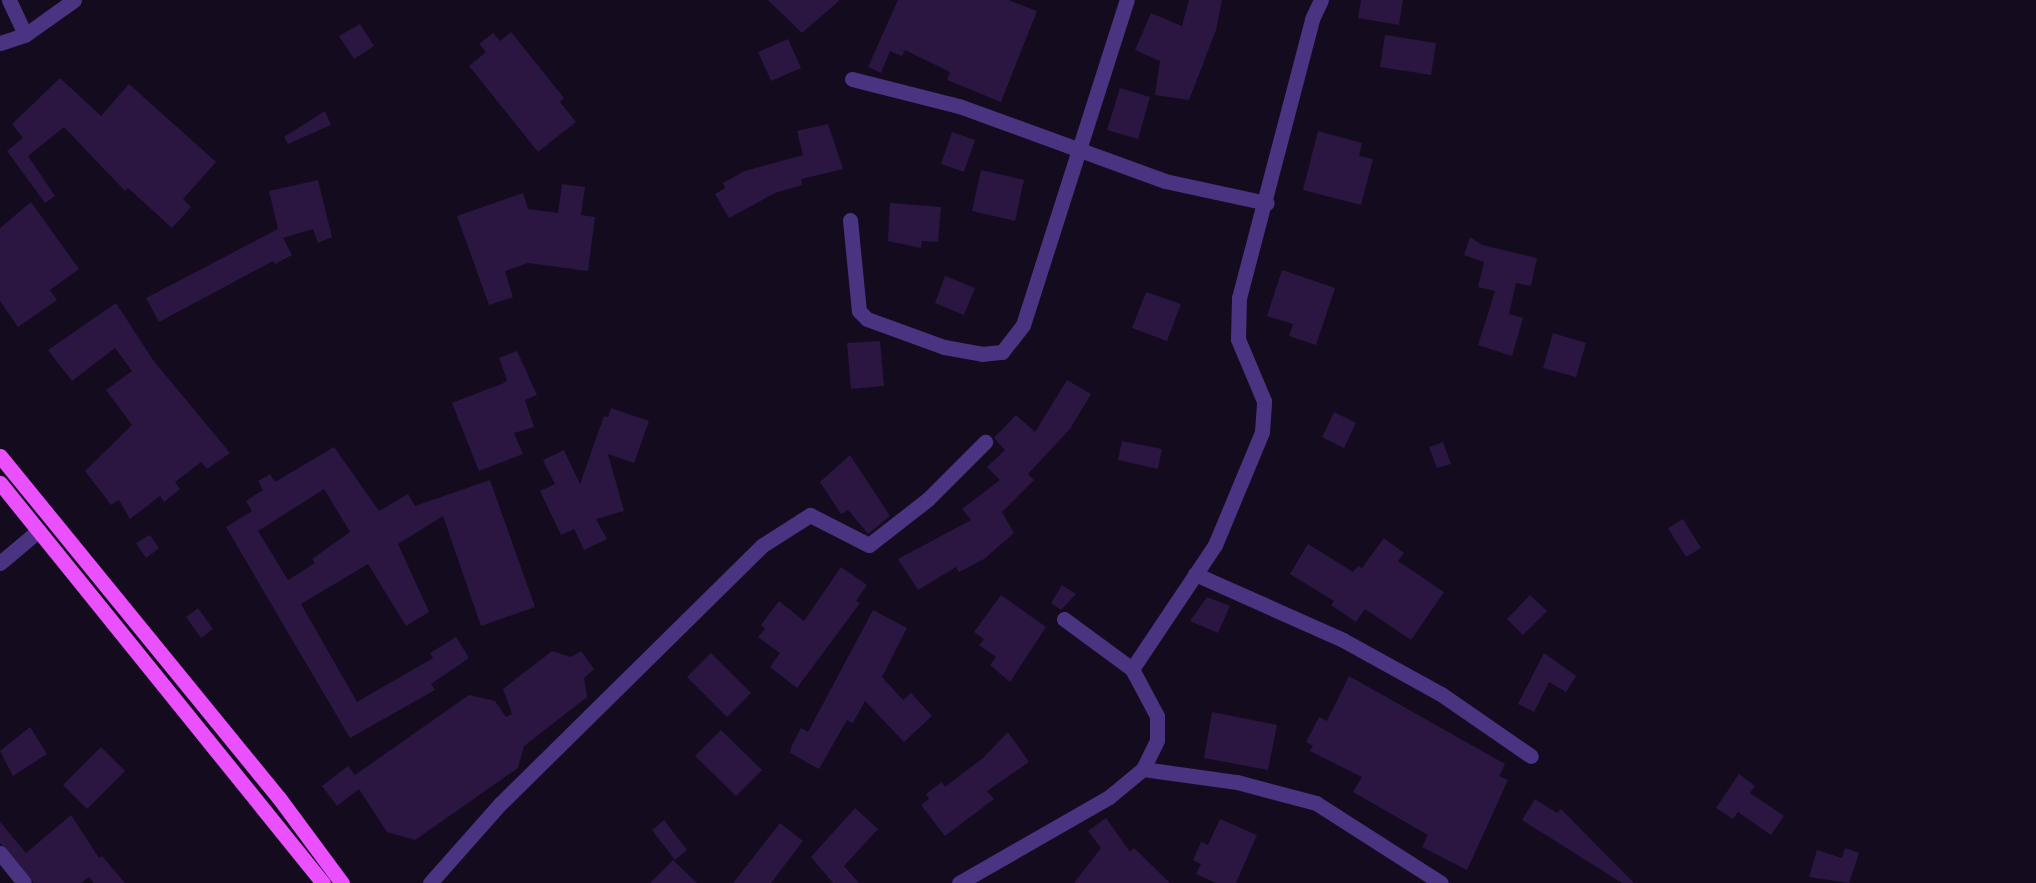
<!DOCTYPE html>
<html>
<head>
<meta charset="utf-8">
<style>
	body { margin:0 }
	#map { position:relative; width:2036px; height:883px; overflow:hidden; background:#140b1f; font-family:"Fira Sans Condensed",sans-serif }
	div>[style] { position:absolute }
	.building>* { inset:0; background:#2a1641 }
	.street>* { height:15px; margin:-7.5px; padding:0 7.5px; transform-origin:7.5px; border-radius:7.5px; background:#4a3381 }
	.primary>* { height:15px; margin:-7.5px; padding:0 7.5px; transform-origin:7.5px; border-radius:7.5px; background:#eb50ff }
	span { translate:-50% -50%; white-space:nowrap; text-align:center; line-height:1.15; -webkit-text-stroke:4.5px #140b1f; paint-order:stroke }
</style>
</head>
<body>
<div id="map">
	<div class="building">
		<i style="clip-path:polygon(768px 0,840px 0,802px 33px)"></i>
		<i style="clip-path:polygon(898px 0,1008px 0,1037px 11px,1001px 102px,947px 80px,950px 72px,905px 50px,902px 56px,890px 51px,881px 73px,868px 67px)"></i>
		<i style="clip-path:polygon(1189px 0,1222px 0,1216px 30px,1189px 100px,1155px 95px,1160px 61px,1135px 50px,1151px 13px,1182px 26px)"></i>
		<i style="clip-path:polygon(1361px 0,1403px 0,1399px 25px,1358px 18px)"></i>
		<i style="clip-path:polygon(360px 24px,374px 46px,354px 59px,339px 36px)"></i>
		<i style="clip-path:polygon(511px 32px,564px 98px,560px 102px,576px 122px,538px 152px,469px 66px,486px 52px,479px 44px,493px 33px,500px 41px)"></i>
		<i style="clip-path:polygon(1385px 35px,1436px 43px,1431px 75px,1380px 67px)"></i>
		<i style="clip-path:polygon(788px 39px,801px 68px,771px 81px,758px 52px)"></i>
		<i style="clip-path:polygon(60px 78px,101px 116px,129px 84px,216px 162px,183px 199px,191px 207px,172px 228px,128px 188px,125px 191px,64px 127px,28px 156px,55px 196px,45px 203px,7px 151px,23px 138px,12px 124px)"></i>
		<i style="clip-path:polygon(1120px 88px,1150px 97px,1138px 139px,1107px 130px)"></i>
		<i style="clip-path:polygon(325px 111px,331px 125px,288px 144px,284px 137px)"></i>
		<i style="clip-path:polygon(828px 124px,843px 169px,801px 179px,802px 185px,775px 193px,729px 218px,715px 194px,725px 188px,723px 183px,745px 171px,803px 155px,797px 131px)"></i>
		<i style="clip-path:polygon(1318px 131px,1362px 143px,1359px 156px,1373px 159px,1361px 205px,1303px 190px)"></i>
		<i style="clip-path:polygon(952px 132px,975px 140px,964px 172px,941px 164px)"></i>
		<i style="clip-path:polygon(981px 170px,1024px 180px,1015px 221px,972px 211px)"></i>
		<i style="clip-path:polygon(318px 180px,332px 237px,318px 243px,313px 229px,283px 238px,292px 255px,275px 264px,273px 261px,159px 322px,146px 298px,278px 229px,269px 191px)"></i>
		<i style="clip-path:polygon(562px 184px,585px 187px,581px 215px,595px 217px,588px 271px,528px 263px,505px 271px,513px 297px,489px 305px,457px 216px,523px 193px,528px 209px,558px 213px)"></i>
		<i style="clip-path:polygon(31px 202px,79px 269px,50px 290px,57px 300px,18px 327px,0 301px,0 228px)"></i>
		<i style="clip-path:polygon(890px 203px,941px 207px,938px 242px,922px 241px,921px 248px,888px 241px)"></i>
		<i style="clip-path:polygon(1470px 237px,1482px 245px,1537px 258px,1531px 286px,1516px 283px,1509px 314px,1523px 318px,1512px 356px,1478px 345px,1495px 291px,1478px 287px,1484px 262px,1464px 255px)"></i>
		<i style="clip-path:polygon(1282px 270px,1335px 288px,1316px 345px,1289px 336px,1293px 324px,1267px 316px)"></i>
		<i style="clip-path:polygon(945px 276px,975px 288px,964px 315px,935px 303px)"></i>
		<i style="clip-path:polygon(1146px 292px,1181px 304px,1167px 341px,1132px 328px)"></i>
		<i style="clip-path:polygon(116px 303px,153px 360px,230px 453px,207px 469px,201px 462px,175px 482px,180px 489px,164px 502px,160px 496px,130px 519px,119px 500px,111px 505px,85px 471px,132px 425px,106px 390px,132px 371px,115px 348px,72px 381px,48px 350px)"></i>
		<i style="clip-path:polygon(1553px 333px,1586px 343px,1576px 377px,1543px 368px)"></i>
		<i style="clip-path:polygon(880px 341px,884px 386px,851px 389px,847px 343px)"></i>
		<i style="clip-path:polygon(517px 351px,537px 395px,525px 400px,534px 427px,514px 433px,523px 454px,479px 471px,452px 403px,504px 383px,507px 380px,499px 358px)"></i>
		<i style="clip-path:polygon(1067px 380px,1091px 394px,1070px 429px,1028px 474px,1034px 480px,1002px 512px,1014px 533px,984px 559px,959px 572px,956px 567px,918px 590px,898px 559px,971px 520px,962px 509px,1000px 480px,987px 467px,1005px 450px,994px 438px,1016px 415px,1035px 432px)"></i>
		<i style="clip-path:polygon(611px 408px,649px 421px,634px 463px,608px 454px,624px 511px,596px 519px,607px 539px,584px 550px,574px 529px,561px 535px,540px 491px,555px 484px,543px 460px,564px 450px,580px 484px,604px 416px,608px 417px)"></i>
		<i style="clip-path:polygon(1334px 412px,1356px 423px,1344px 448px,1322px 437px)"></i>
		<i style="clip-path:polygon(1122px 441px,1162px 449px,1158px 469px,1118px 460px)"></i>
		<i style="clip-path:polygon(1443px 442px,1451px 464px,1437px 468px,1429px 447px)"></i>
		<i style="clip-path:polygon(evenodd,334px 447px,379px 511px,408px 494px,415px 506px,490px 480px,535px 607px,481px 626px,443px 516px,398px 544px,429px 612px,406px 626px,368px 564px,301px 604px,357px 702px,433px 658px,430px 653px,456px 637px,469px 658px,431px 684px,435px 690px,350px 738px,226px 527px,252px 511px,246px 501px,263px 490px,258px 481px,270px 474px,275px 482px,334px 447px,324px 489px,350px 532px,312px 559px,315px 563px,288px 580px,258px 531px,324px 489px)"></i>
		<i style="clip-path:polygon(850px 455px,890px 516px,868px 534px,848px 510px,841px 514px,820px 482px)"></i>
		<i style="clip-path:polygon(1683px 519px,1701px 548px,1686px 557px,1668px 528px)"></i>
		<i style="clip-path:polygon(150px 535px,159px 548px,146px 558px,136px 543px)"></i>
		<i style="clip-path:polygon(1384px 538px,1404px 553px,1398px 561px,1444px 592px,1411px 640px,1365px 609px,1356px 622px,1331px 605px,1334px 601px,1290px 574px,1308px 544px,1353px 572px,1358px 566px,1362px 568px)"></i>
		<i style="clip-path:polygon(841px 567px,867px 585px,856px 601px,860px 603px,797px 688px,770px 667px,780px 653px,758px 637px,765px 629px,761px 625px,779px 601px,804px 621px)"></i>
		<i style="clip-path:polygon(1062px 585px,1076px 594px,1061px 610px,1051px 603px)"></i>
		<i style="clip-path:polygon(1001px 595px,1046px 627px,1010px 682px,990px 665px,996px 657px,979px 645px,984px 639px,974px 632px)"></i>
		<i style="clip-path:polygon(1530px 595px,1547px 611px,1523px 635px,1507px 619px)"></i>
		<i style="clip-path:polygon(1207px 597px,1230px 606px,1218px 633px,1190px 621px)"></i>
		<i style="clip-path:polygon(198px 608px,213px 629px,201px 638px,186px 617px)"></i>
		<i style="clip-path:polygon(873px 610px,907px 628px,882px 677px,903px 700px,911px 693px,932px 716px,904px 742px,865px 701px,853px 723px,847px 720px,819px 769px,790px 753px,792px 745px,801px 728px,808px 732px)"></i>
		<i style="clip-path:polygon(552px 651px,571px 657px,581px 651px,594px 669px,584px 678px,587px 697px,524px 746px,518px 768px,415px 840px,387px 832px,359px 789px,337px 806px,322px 786px,348px 766px,355px 775px,469px 695px,495px 701px,506px 717px,512px 714px,503px 689px)"></i>
		<i style="clip-path:polygon(711px 653px,751px 693px,727px 717px,687px 677px)"></i>
		<i style="clip-path:polygon(1544px 653px,1576px 676px,1566px 692px,1549px 682px,1534px 712px,1518px 704px)"></i>
		<i style="clip-path:polygon(1349px 676px,1505px 764px,1499px 776px,1508px 780px,1467px 870px,1422px 847px,1428px 835px,1353px 792px,1362px 777px,1310px 751px,1313px 746px,1306px 742px,1319px 717px,1327px 721px)"></i>
		<i style="clip-path:polygon(1212px 712px,1277px 725px,1268px 770px,1204px 758px)"></i>
		<i style="clip-path:polygon(30px 727px,47px 754px,13px 776px,0 751px)"></i>
		<i style="clip-path:polygon(721px 730px,762px 770px,736px 796px,695px 756px)"></i>
		<i style="clip-path:polygon(1008px 732px,1029px 762px,987px 791px,994px 799px,945px 836px,921px 805px,929px 799px,926px 794px,942px 782px,945px 787px,984px 757px)"></i>
		<i style="clip-path:polygon(101px 747px,125px 771px,87px 809px,63px 785px)"></i>
		<i style="clip-path:polygon(1739px 774px,1755px 786px,1750px 793px,1784px 816px,1771px 835px,1738px 812px,1733px 819px,1716px 808px)"></i>
		<i style="clip-path:polygon(1535px 799px,1557px 813px,1561px 809px,1634px 883px,1622px 883px,1522px 820px)"></i>
		<i style="clip-path:polygon(855px 808px,878px 829px,844px 866px,859px 883px,833px 883px,811px 857px)"></i>
		<i style="clip-path:polygon(71px 815px,99px 858px,102px 856px,125px 883px,94px 883px,89px 877px,81px 883px,34px 883px,0 843px,0 822px,26px 853px)"></i>
		<i style="clip-path:polygon(1106px 818px,1130px 852px,1134px 848px,1170px 883px,1074px 883px,1101px 848px,1088px 831px)"></i>
		<i style="clip-path:polygon(1220px 819px,1257px 835px,1236px 883px,1216px 883px,1196px 874px,1201px 864px,1193px 860px,1201px 842px,1208px 845px)"></i>
		<i style="clip-path:polygon(664px 820px,687px 850px,675px 860px,652px 830px)"></i>
		<i style="clip-path:polygon(780px 823px,803px 841px,771px 883px,733px 883px)"></i>
		<i style="clip-path:polygon(1845px 848px,1859px 853px,1849px 883px,1809px 877px,1817px 850px,1842px 858px)"></i>
		<i style="clip-path:polygon(673px 860px,697px 883px,650px 883px)"></i>
	</div>
	<div class="street">
		<i style="left:9px;top:0;width:38px;rotate:65deg"></i>
		<i style="left:0;top:43px;width:26px;rotate:-18deg"></i>
		<i style="left:25px;top:35px;width:60px;rotate:-35.5deg"></i>
		<i style="left:852px;top:79px;width:110px;rotate:14.2deg"></i>
		<i style="left:959px;top:106px;width:219px;rotate:20deg"></i>
		<i style="left:1165px;top:181px;width:104px;rotate:12.2deg"></i>
		<i style="left:850px;top:220px;width:91px;rotate:84.4deg"></i>
		<i style="left:859px;top:311px;width:11px;rotate:45deg"></i>
		<i style="left:867px;top:319px;width:82px;rotate:20deg"></i>
		<i style="left:944px;top:347px;width:39px;rotate:10deg"></i>
		<i style="left:982px;top:354px;width:20px;rotate:-6deg"></i>
		<i style="left:1002px;top:352px;width:34px;rotate:-52deg"></i>
		<i style="left:1023px;top:325px;width:341px;rotate:-72.3deg"></i>
		<i style="left:0;top:563px;width:50px;rotate:-40.1deg"></i>
		<i style="left:1195px;top:574px;width:162px;rotate:24deg"></i>
		<i style="left:1343px;top:640px;width:112px;rotate:28.9deg"></i>
		<i style="left:1441px;top:694px;width:109px;rotate:34.6deg"></i>
		<i style="left:1064px;top:619px;width:84px;rotate:36.3deg"></i>
		<i style="left:1143px;top:769px;width:95px;rotate:7.9deg"></i>
		<i style="left:1237px;top:782px;width:82px;rotate:14.9deg"></i>
		<i style="left:1316px;top:803px;width:148px;rotate:32.6deg"></i>
		<i style="left:0;top:853px;width:38px;rotate:51deg"></i>
		<i style="left:430px;top:883px;width:106px;rotate:-48.5deg"></i>
		<i style="left:500px;top:804px;width:369px;rotate:-44.6deg"></i>
		<i style="left:763px;top:545px;width:56px;rotate:-32.6deg"></i>
		<i style="left:810px;top:515px;width:66px;rotate:27deg"></i>
		<i style="left:869px;top:545px;width:75px;rotate:-37.9deg"></i>
		<i style="left:928px;top:499px;width:81px;rotate:-45deg"></i>
		<i style="left:959px;top:883px;width:173px;rotate:-29.8deg"></i>
		<i style="left:1109px;top:797px;width:44px;rotate:-39.5deg"></i>
		<i style="left:1143px;top:769px;width:32px;rotate:-64deg"></i>
		<i style="left:1157px;top:740px;width:24px;rotate:-90deg"></i>
		<i style="left:1157px;top:716px;width:53px;rotate:-118deg"></i>
		<i style="left:1132px;top:669px;width:149px;rotate:-56.2deg"></i>
		<i style="left:1215px;top:545px;width:122px;rotate:-67.4deg"></i>
		<i style="left:1262px;top:432px;width:31px;rotate:-86deg"></i>
		<i style="left:1264px;top:401px;width:67px;rotate:-112.8deg"></i>
		<i style="left:1238px;top:339px;width:41px;rotate:-88.6deg"></i>
		<i style="left:1239px;top:298px;width:288px;rotate:-75.3deg"></i>
		<i style="left:1312px;top:19px;width:21px;rotate:-65deg"></i>
	</div>
	<div class="primary">
		<i style="left:0;top:456px;width:441px;rotate:50.8deg"></i>
		<i style="left:279px;top:798px;width:106px;rotate:53.5deg"></i>
		<i style="left:0;top:483px;width:514px;rotate:51.08deg"></i>
	</div>
</div>
</body>
</html>
